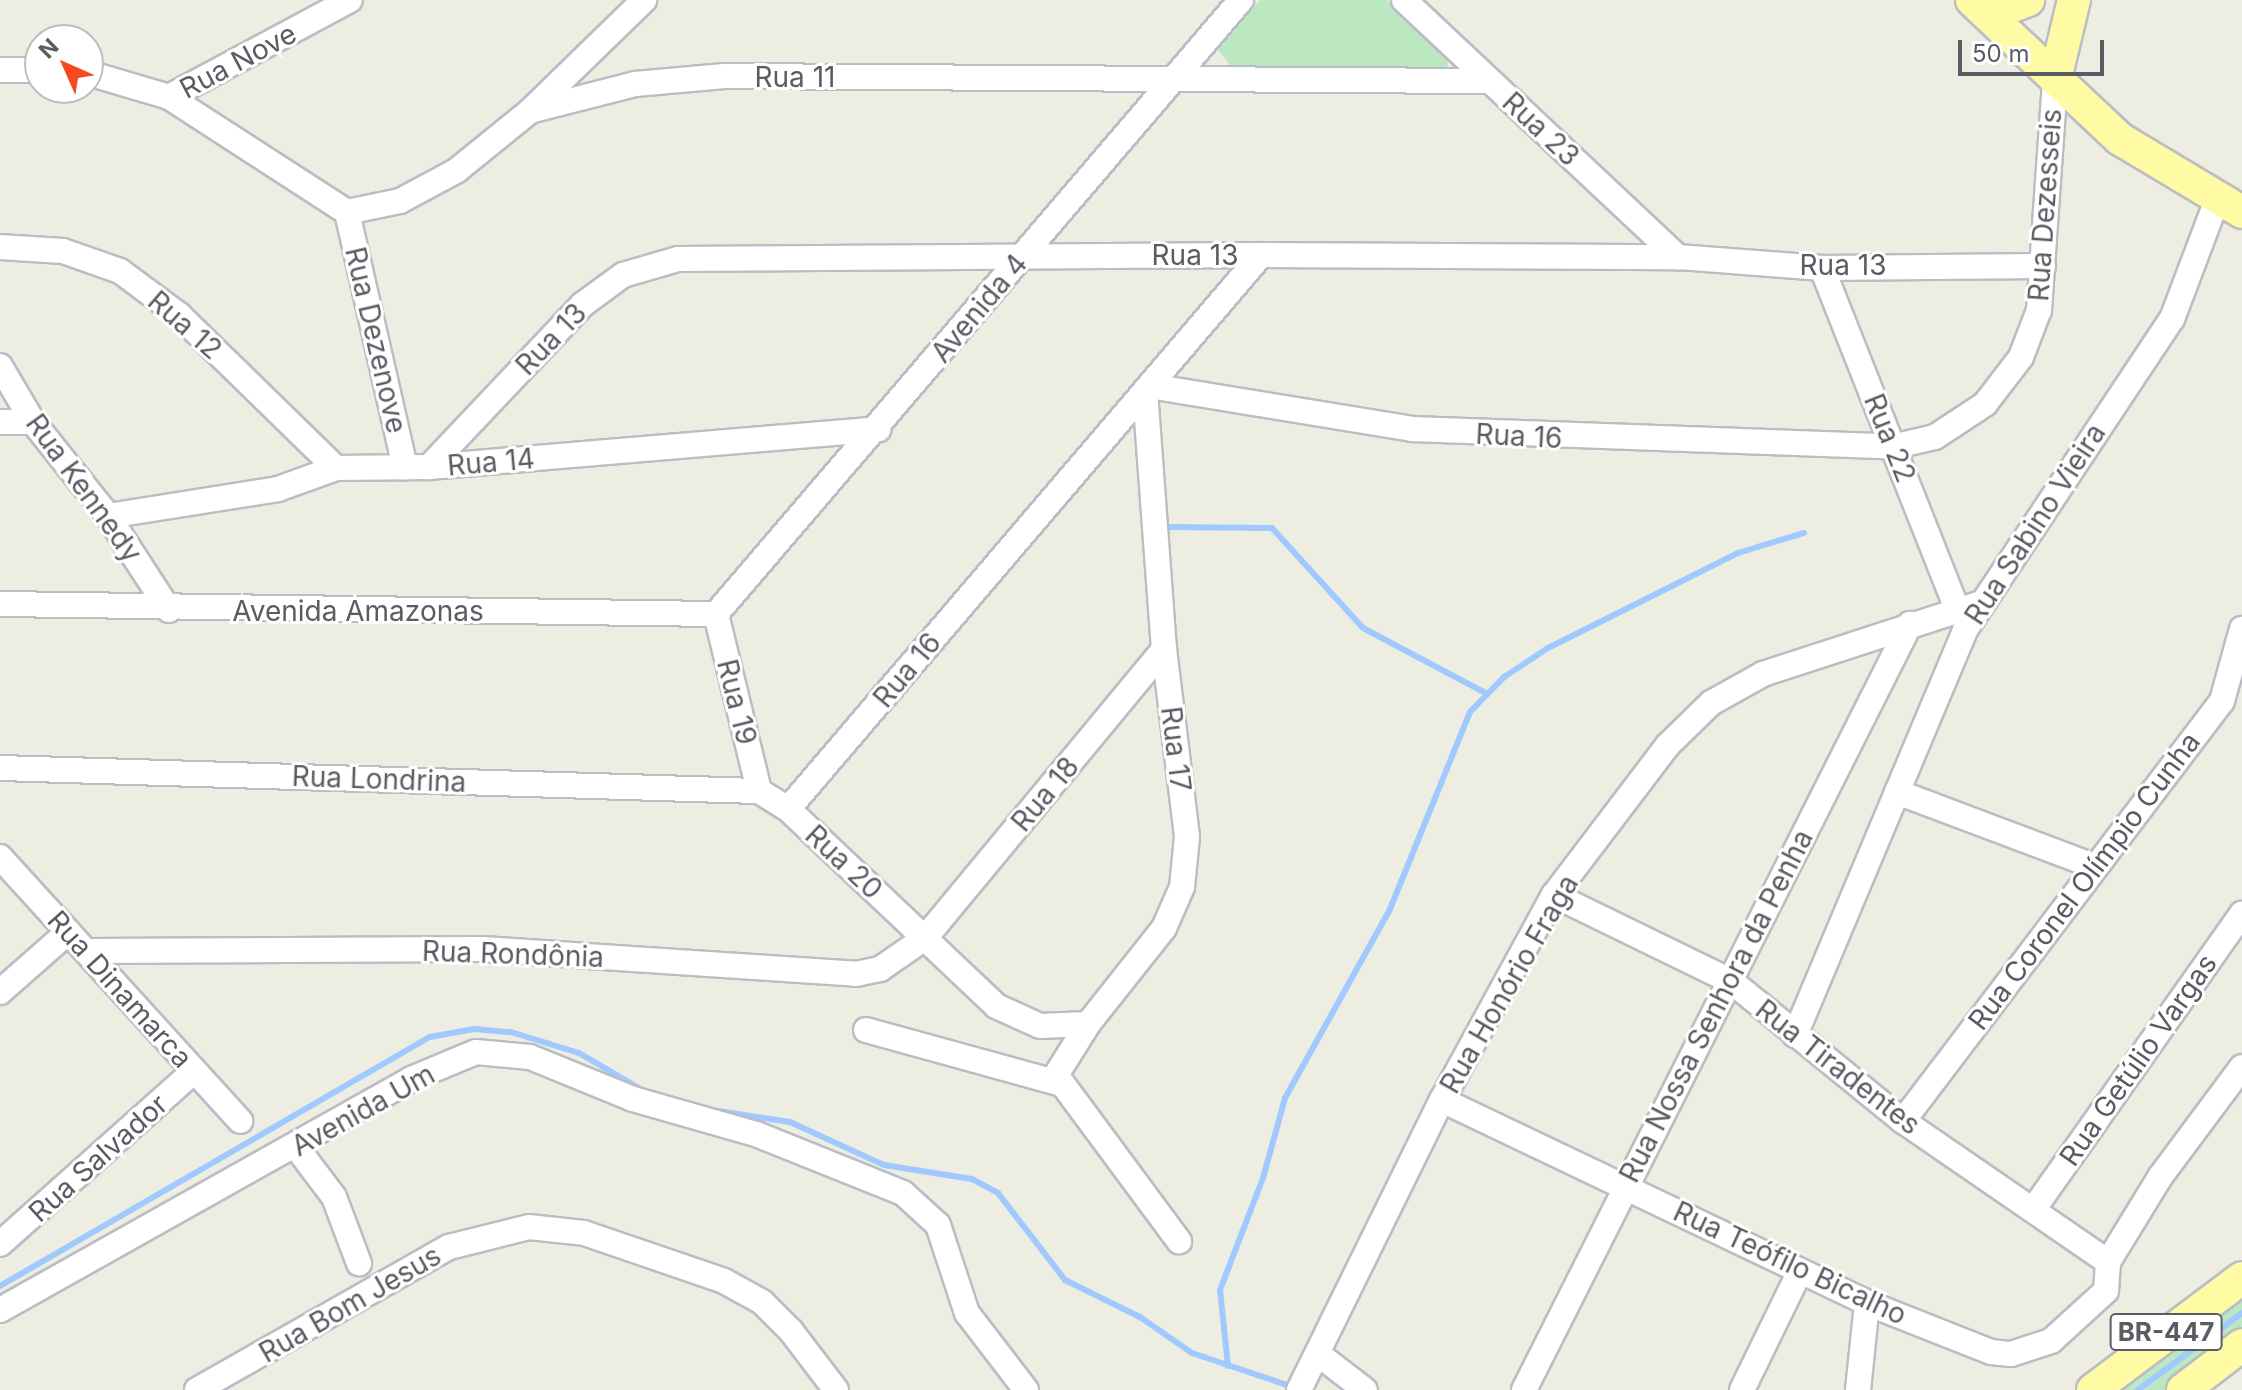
<!DOCTYPE html>
<html>
<head>
<meta charset="utf-8">
<style>
	body { margin:0 }
	#map { position:relative; width:2242px; height:1390px; overflow:hidden; background:#eeede1; font-family:Inter,sans-serif }
	div>[style] { position:absolute }
	.green>* { inset:0; background:#bbe8c0 }
	.stream>* { height:6px; margin:-3px; padding:0 3px; transform-origin:3px; border-radius:3px; background:#a0caff }
	.roads { filter:drop-shadow(2px 0 #bbbdc4) drop-shadow(-2px 0 #bbbdc4) drop-shadow(0 2px #bbbdc4) drop-shadow(0 -2px #bbbdc4) }
	.minor>* { height:24px; margin:-12px; padding:0 12px; transform-origin:12px; border-radius:12px; background:#fff }
	.major>* { height:32px; margin:-16px; padding:0 16px; transform-origin:16px; border-radius:16px; background:#fffba5 }
	span { translate:-50% -50%; white-space:nowrap; text-align:center; line-height:1.15; -webkit-text-stroke:6px #fff; paint-order:stroke }
	.shield-label span { padding:2px 6px; background:#fff; border:2px solid; border-radius:6px; -webkit-text-stroke-width:0 }
	.shield-label { font-size:26px; color:#595d63; font-weight:700 }
	.street-label { font-size:28px; color:#595d63 }
	.north { position:absolute; left:24px; top:24px; width:80px; height:80px; box-sizing:border-box; background:#fff; border:2px solid #bdbec1; border-radius:50%; rotate:315deg; font-size:22px; font-weight:700; line-height:32px; text-align:center; color:#595d63 }
	.north::after { content:''; display:block; margin:auto; width:28px; height:36px; background:#f7491d; clip-path:polygon(50% 0,100% 100%,50% 72%,0 100%) }
	.scale { position:absolute; left:1958px; top:40px; width:146px; height:36px; box-sizing:border-box; border:4px solid #595d63; border-top:0; padding-left:10px; font-size:24px; line-height:28px; white-space:nowrap; color:#595d63; -webkit-text-stroke:6px #fff; paint-order:stroke }
</style>
</head>
<body>
<div id="map">
	<div class="green">
		<i style="clip-path:polygon(1260px 0,1387px 0,1446px 54px,1448px 65px,1442px 72px,1234px 70px,1218px 50px)"></i>
		<i style="clip-path:polygon(2242px 1294px,2242px 1334px,2165px 1390px,2111px 1390px)"></i>
	</div>
	<div class="stream">
		<i style="left:1166px;top:527px;width:106px;rotate:0.5deg"></i>
		<i style="left:1272px;top:528px;width:135px;rotate:47.7deg"></i>
		<i style="left:1363px;top:628px;width:139px;rotate:27.9deg"></i>
		<i style="left:718px;top:1111px;width:73px;rotate:8.7deg"></i>
		<i style="left:790px;top:1122px;width:103px;rotate:24.6deg"></i>
		<i style="left:884px;top:1165px;width:89px;rotate:9deg"></i>
		<i style="left:972px;top:1179px;width:30px;rotate:28deg"></i>
		<i style="left:998px;top:1193px;width:110px;rotate:52.4deg"></i>
		<i style="left:1065px;top:1280px;width:84px;rotate:26.3deg"></i>
		<i style="left:1140px;top:1317px;width:63px;rotate:34.7deg"></i>
		<i style="left:1192px;top:1353px;width:100px;rotate:18.6deg"></i>
		<i style="left:0;top:1286px;width:497px;rotate:-30.1deg"></i>
		<i style="left:430px;top:1037px;width:45px;rotate:-10.3deg"></i>
		<i style="left:474px;top:1029px;width:37px;rotate:5deg"></i>
		<i style="left:511px;top:1032px;width:71px;rotate:17.2deg"></i>
		<i style="left:579px;top:1053px;width:73px;rotate:30.4deg"></i>
		<i style="left:1228px;top:1366px;width:76px;rotate:-96deg"></i>
		<i style="left:1220px;top:1290px;width:120px;rotate:-69deg"></i>
		<i style="left:1263px;top:1178px;width:83px;rotate:-74.6deg"></i>
		<i style="left:1285px;top:1098px;width:216px;rotate:-60.9deg"></i>
		<i style="left:1390px;top:909px;width:213px;rotate:-67.9deg"></i>
		<i style="left:1470px;top:712px;width:49px;rotate:-45.8deg"></i>
		<i style="left:1504px;top:677px;width:53px;rotate:-33.4deg"></i>
		<i style="left:1548px;top:648px;width:212px;rotate:-26.6deg"></i>
		<i style="left:1738px;top:553px;width:69px;rotate:-16.9deg"></i>
		<i style="left:2138px;top:1390px;width:129px;rotate:-36.5deg"></i>
	</div>
	<div class="roads">
		<div class="minor">
			<i style="left:1404px;top:0;width:376px;rotate:43.2deg"></i>
			<i style="left:0;top:70px;width:40px"></i>
			<i style="left:88px;top:73px;width:84px;rotate:16.5deg"></i>
			<i style="left:169px;top:97px;width:212px;rotate:32.9deg"></i>
			<i style="left:347px;top:212px;width:54px;rotate:-11.7deg"></i>
			<i style="left:400px;top:201px;width:64px;rotate:-28.2deg"></i>
			<i style="left:456px;top:171px;width:95px;rotate:-39deg"></i>
			<i style="left:530px;top:111px;width:108px;rotate:-14.4deg"></i>
			<i style="left:635px;top:84px;width:90px;rotate:-5.1deg"></i>
			<i style="left:725px;top:76px;width:763px;rotate:0.38deg"></i>
			<i style="left:169px;top:97px;width:205px;rotate:-28.2deg"></i>
			<i style="left:531px;top:110px;width:158px;rotate:-44.2deg"></i>
			<i style="left:347px;top:212px;width:262px;rotate:77.2deg"></i>
			<i style="left:0;top:247px;width:63px;rotate:3.6deg"></i>
			<i style="left:63px;top:251px;width:60px;rotate:19.3deg"></i>
			<i style="left:120px;top:271px;width:74px;rotate:36.7deg"></i>
			<i style="left:179px;top:315px;width:219px;rotate:44.3deg"></i>
			<i style="left:1822px;top:268px;width:367px;rotate:68.4deg"></i>
			<i style="left:0;top:366px;width:65px;rotate:59.5deg"></i>
			<i style="left:33px;top:422px;width:120px;rotate:51.4deg"></i>
			<i style="left:108px;top:516px;width:112px;rotate:57deg"></i>
			<i style="left:1150px;top:386px;width:266px;rotate:9.3deg"></i>
			<i style="left:1412px;top:429px;width:480px;rotate:2.1deg"></i>
			<i style="left:1892px;top:447px;width:44px;rotate:-13.1deg"></i>
			<i style="left:1935px;top:437px;width:60px;rotate:-33.4deg"></i>
			<i style="left:1985px;top:404px;width:59px;rotate:-52.5deg"></i>
			<i style="left:2021px;top:357px;width:50px;rotate:-69deg"></i>
			<i style="left:2039px;top:310px;width:232px;rotate:-86deg"></i>
			<i style="left:1145px;top:391px;width:259px;rotate:85.8deg"></i>
			<i style="left:1164px;top:649px;width:189px;rotate:83deg"></i>
			<i style="left:1187px;top:837px;width:50px;rotate:95.7deg"></i>
			<i style="left:1182px;top:887px;width:45px;rotate:113.7deg"></i>
			<i style="left:1164px;top:928px;width:122px;rotate:128.4deg"></i>
			<i style="left:1088px;top:1024px;width:60px;rotate:122.1deg"></i>
			<i style="left:1056px;top:1075px;width:207px;rotate:53.5deg"></i>
			<i style="left:0;top:422px;width:33px"></i>
			<i style="left:429px;top:467px;width:223px;rotate:-46.6deg"></i>
			<i style="left:582px;top:305px;width:51px;rotate:-36.2deg"></i>
			<i style="left:623px;top:275px;width:57px;rotate:-16.2deg"></i>
			<i style="left:678px;top:259px;width:583px;rotate:-0.39deg"></i>
			<i style="left:1261px;top:255px;width:417px;rotate:0.3deg"></i>
			<i style="left:1678px;top:257px;width:144px;rotate:4.4deg"></i>
			<i style="left:1822px;top:268px;width:221px;rotate:-0.5deg"></i>
			<i style="left:108px;top:516px;width:172px;rotate:-9deg"></i>
			<i style="left:278px;top:489px;width:62px;rotate:-19.9deg"></i>
			<i style="left:336px;top:468px;width:93px;rotate:-0.6deg"></i>
			<i style="left:429px;top:467px;width:451px;rotate:-4.8deg"></i>
			<i style="left:0;top:604px;width:716px;rotate:0.8deg"></i>
			<i style="left:716px;top:614px;width:808px;rotate:-49.47deg"></i>
			<i style="left:716px;top:614px;width:182px;rotate:76.3deg"></i>
			<i style="left:0;top:768px;width:759px;rotate:1.74deg"></i>
			<i style="left:759px;top:791px;width:34px;rotate:32deg"></i>
			<i style="left:788px;top:809px;width:286px;rotate:43.4deg"></i>
			<i style="left:996px;top:1006px;width:48px;rotate:24.4deg"></i>
			<i style="left:1040px;top:1026px;width:48px;rotate:-2.4deg"></i>
			<i style="left:1897px;top:792px;width:210px;rotate:20.6deg"></i>
			<i style="left:788px;top:809px;width:728px;rotate:-49.51deg"></i>
			<i style="left:0;top:857px;width:357px;rotate:47.7deg"></i>
			<i style="left:1554px;top:895px;width:198px;rotate:26deg"></i>
			<i style="left:1732px;top:982px;width:220px;rotate:39.1deg"></i>
			<i style="left:1903px;top:1121px;width:249px;rotate:34.5deg"></i>
			<i style="left:90px;top:951px;width:393px;rotate:-0.3deg"></i>
			<i style="left:483px;top:949px;width:374px;rotate:3.8deg"></i>
			<i style="left:856px;top:974px;width:25px;rotate:-12deg"></i>
			<i style="left:880px;top:969px;width:55px;rotate:-34.6deg"></i>
			<i style="left:925px;top:938px;width:375px;rotate:-50.4deg"></i>
			<i style="left:0;top:992px;width:91px;rotate:-41.4deg"></i>
			<i style="left:866px;top:1030px;width:200px;rotate:15.4deg"></i>
			<i style="left:1795px;top:1035px;width:439px;rotate:-67.2deg"></i>
			<i style="left:1965px;top:630px;width:374px;rotate:-56.4deg"></i>
			<i style="left:2172px;top:319px;width:127px;rotate:-69.3deg"></i>
			<i style="left:1442px;top:1100px;width:471px;rotate:25.5deg"></i>
			<i style="left:1867px;top:1303px;width:133px;rotate:21.6deg"></i>
			<i style="left:1991px;top:1352px;width:20px;rotate:6deg"></i>
			<i style="left:2011px;top:1354px;width:42px;rotate:-18deg"></i>
			<i style="left:2051px;top:1341px;width:74px;rotate:-42.3deg"></i>
			<i style="left:2106px;top:1291px;width:29px;rotate:-86deg"></i>
			<i style="left:1903px;top:1121px;width:527px;rotate:-52.78deg"></i>
			<i style="left:2222px;top:701px;width:75px;rotate:-74.5deg"></i>
			<i style="left:297px;top:1148px;width:61px;rotate:52.9deg"></i>
			<i style="left:334px;top:1197px;width:71px;rotate:69.3deg"></i>
			<i style="left:2035px;top:1207px;width:359px;rotate:-54.8deg"></i>
			<i style="left:0;top:1244px;width:260px;rotate:-41.7deg"></i>
			<i style="left:2108px;top:1262px;width:100px;rotate:-58.5deg"></i>
			<i style="left:2160px;top:1177px;width:137px;rotate:-53.3deg"></i>
			<i style="left:0;top:1310px;width:471px;rotate:-29.3deg"></i>
			<i style="left:411px;top:1079px;width:70px;rotate:-22.6deg"></i>
			<i style="left:476px;top:1052px;width:54px;rotate:5.3deg"></i>
			<i style="left:530px;top:1057px;width:111px;rotate:22.2deg"></i>
			<i style="left:633px;top:1099px;width:128px;rotate:15.9deg"></i>
			<i style="left:756px;top:1134px;width:158px;rotate:21.9deg"></i>
			<i style="left:903px;top:1193px;width:47px;rotate:42.4deg"></i>
			<i style="left:938px;top:1225px;width:93px;rotate:71.8deg"></i>
			<i style="left:967px;top:1313px;width:97px;rotate:52.5deg"></i>
			<i style="left:1318px;top:1354px;width:59px;rotate:37.5deg"></i>
			<i style="left:197px;top:1390px;width:290px;rotate:-29.6deg"></i>
			<i style="left:449px;top:1247px;width:82px;rotate:-14deg"></i>
			<i style="left:529px;top:1227px;width:55px;rotate:6.2deg"></i>
			<i style="left:584px;top:1233px;width:148px;rotate:18.9deg"></i>
			<i style="left:724px;top:1281px;width:43px;rotate:28.9deg"></i>
			<i style="left:762px;top:1302px;width:41px;rotate:45deg"></i>
			<i style="left:791px;top:1331px;width:74px;rotate:52.7deg"></i>
			<i style="left:1299px;top:1390px;width:323px;rotate:-63.8deg"></i>
			<i style="left:1442px;top:1100px;width:234px;rotate:-61.4deg"></i>
			<i style="left:1554px;top:895px;width:188px;rotate:-52.8deg"></i>
			<i style="left:1668px;top:745px;width:60px;rotate:-44.3deg"></i>
			<i style="left:1711px;top:703px;width:60px;rotate:-29.1deg"></i>
			<i style="left:1763px;top:674px;width:226px;rotate:-18deg"></i>
			<i style="left:1524px;top:1390px;width:858px;rotate:-63.26deg"></i>
			<i style="left:1742px;top:1390px;width:132px;rotate:-64deg"></i>
			<i style="left:1858px;top:1390px;width:87px;rotate:-84.1deg"></i>
		</div>
		<div class="major">
			<i style="left:1972px;top:0;width:203px;rotate:43.2deg"></i>
			<i style="left:2120px;top:139px;width:142px;rotate:30.9deg"></i>
			<i style="left:1989px;top:15px;width:42px;rotate:-21deg"></i>
			<i style="left:2055px;top:79px;width:81px;rotate:-76.5deg"></i>
			<i style="left:2093px;top:1390px;width:186px;rotate:-36.9deg"></i>
			<i style="left:2183px;top:1390px;width:74px;rotate:-37.3deg"></i>
		</div>
	</div>
	<div class="shield-label">
		<span style="left:2166px;top:1332px">BR-447</span>
	</div>
	<div class="street-label">
		<span style="left:238px;top:61px;rotate:-28deg">Rua Nove</span>
		<span style="left:795px;top:77px">Rua 11</span>
		<span style="left:1541px;top:129px;rotate:43deg">Rua 23</span>
		<span style="left:2045px;top:205px;rotate:-86deg">Rua Dezesseis</span>
		<span style="left:1195px;top:255px">Rua 13</span>
		<span style="left:1843px;top:265px">Rua 13</span>
		<span style="left:979px;top:308px;rotate:-50deg">Avenida 4</span>
		<span style="left:185px;top:325px;rotate:41deg">Rua 12</span>
		<span style="left:551px;top:339px;rotate:-46deg">Rua 13</span>
		<span style="left:376px;top:340px;rotate:77deg">Rua Dezenove</span>
		<span style="left:1519px;top:436px;rotate:3deg">Rua 16</span>
		<span style="left:1890px;top:438px;rotate:68deg">Rua 22</span>
		<span style="left:491px;top:462px;rotate:-5deg">Rua 14</span>
		<span style="left:84px;top:488px;rotate:54deg">Rua Kennedy</span>
		<span style="left:2035px;top:524px;rotate:-57deg">Rua Sabino Vieira</span>
		<span style="left:358px;top:611px">Avenida Amazonas</span>
		<span style="left:907px;top:670px;rotate:-50deg">Rua 16</span>
		<span style="left:737px;top:702px;rotate:76deg">Rua 19</span>
		<span style="left:1176px;top:749px;rotate:83deg">Rua 17</span>
		<span style="left:379px;top:779px;rotate:2deg">Rua Londrina</span>
		<span style="left:1045px;top:794px;rotate:-50deg">Rua 18</span>
		<span style="left:844px;top:862px;rotate:43deg">Rua 20</span>
		<span style="left:2084px;top:881px;rotate:-53deg">Rua Coronel Olímpio Cunha</span>
		<span style="left:513px;top:954px;rotate:2deg">Rua Rondônia</span>
		<span style="left:1509px;top:984px;rotate:-60deg">Rua Honório Fraga</span>
		<span style="left:120px;top:989px;rotate:48deg">Rua Dinamarca</span>
		<span style="left:1716px;top:1006px;rotate:-63deg">Rua Nossa Senhora da Penha</span>
		<span style="left:2138px;top:1060px;rotate:-55deg">Rua Getúlio Vargas</span>
		<span style="left:1838px;top:1067px;rotate:38deg">Rua Tiradentes</span>
		<span style="left:363px;top:1110px;rotate:-29deg">Avenida Um</span>
		<span style="left:98px;top:1158px;rotate:-42deg">Rua Salvador</span>
		<span style="left:1790px;top:1263px;rotate:25deg">Rua Teófilo Bicalho</span>
		<span style="left:350px;top:1304px;rotate:-30deg">Rua Bom Jesus</span>
	</div>
	<div class="north">N</div>
	<div class="scale">50 m</div>
</div>
</body>
</html>
